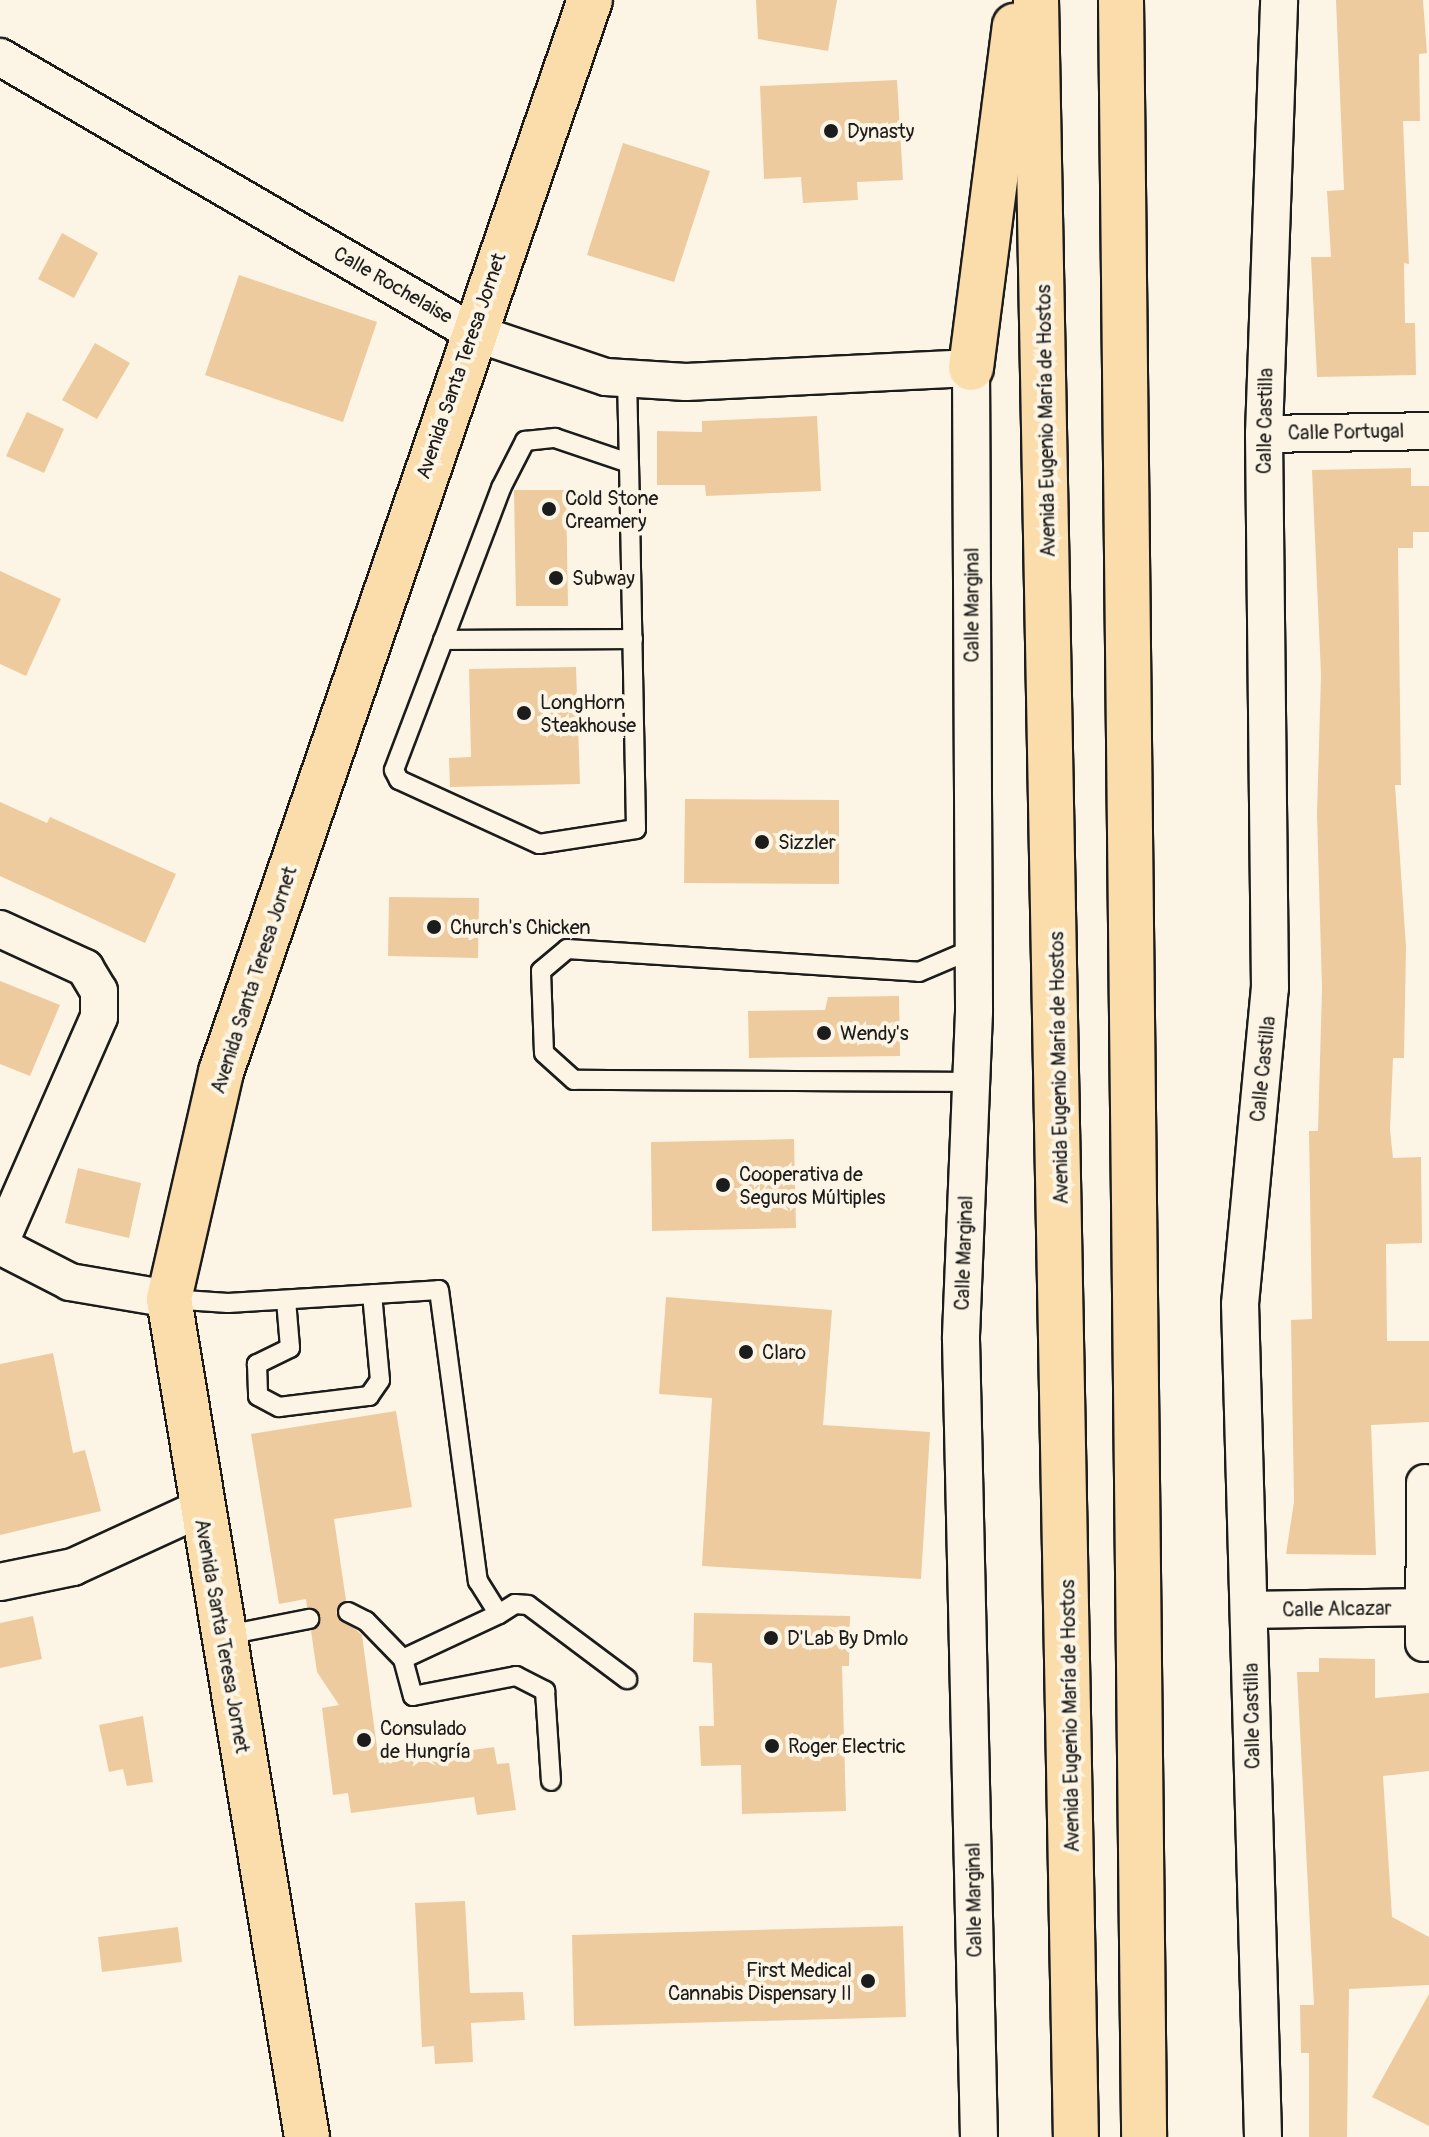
<!DOCTYPE html>
<html>
<head>
<meta charset="utf-8">
<style>
	body { margin:0 }
	#map { position:relative; width:1429px; height:2137px; overflow:hidden; background:#fcf5e5; font-family:Pangolin,sans-serif }
	div>[style] { position:absolute }
	.building>* { inset:0; background:#edcb9e }
	.roads { filter:drop-shadow(2px 0 #1c1c1c) drop-shadow(-2px 0 #1c1c1c) drop-shadow(0 2px #1c1c1c) drop-shadow(0 -2px #1c1c1c) }
	.service>* { height:18px; margin:-9px; padding:0 9px; transform-origin:9px; border-radius:9px; background:#fcf5e5 }
	.minor>* { height:36px; margin:-18px; padding:0 18px; transform-origin:18px; border-radius:18px; background:#fcf5e5 }
	.primary>* { height:44px; margin:-22px; padding:0 22px; transform-origin:22px; border-radius:22px; background:#fbddab }
	.trunk>* { height:44px; margin:-22px; padding:0 22px; transform-origin:22px; border-radius:22px; background:#fbddab }
	.dots>* { width:22px; height:22px; translate:-50% -50%; box-sizing:border-box; border:4px solid #fcf5e5; border-radius:50% }
	span { translate:-50% -50%; white-space:nowrap; text-align:center; line-height:1.15; -webkit-text-stroke:8px #fcf5e5; paint-order:stroke }
	.poi-label { font-size:20px; color:#1c1c1c }
	.left { translate:0 -50%; text-align:left }
	.right { translate:-100% -50%; text-align:right }
	.street-label { font-size:20px; color:#1c1c1c }
</style>
</head>
<body>
<div id="map">
	<div class="building">
		<i style="clip-path:polygon(756px 0,837px 0,828px 51px,758px 39px)"></i>
		<i style="clip-path:polygon(1336px 0,1423px 0,1427px 53px,1419px 54px,1420px 121px,1403px 121px,1409px 264px,1404px 263px,1405px 323px,1415px 323px,1416px 375px,1317px 377px,1311px 257px,1331px 257px,1327px 191px,1344px 190px)"></i>
		<i style="clip-path:polygon(897px 80px,903px 180px,857px 182px,858px 200px,803px 203px,801px 177px,764px 179px,760px 86px)"></i>
		<i style="clip-path:polygon(623px 143px,710px 171px,674px 282px,587px 255px)"></i>
		<i style="clip-path:polygon(62px 233px,98px 253px,74px 298px,38px 279px)"></i>
		<i style="clip-path:polygon(239px 275px,377px 322px,343px 422px,205px 375px)"></i>
		<i style="clip-path:polygon(95px 343px,130px 363px,97px 419px,62px 400px)"></i>
		<i style="clip-path:polygon(27px 412px,64px 429px,44px 473px,6px 456px)"></i>
		<i style="clip-path:polygon(817px 416px,821px 491px,706px 496px,705px 485px,657px 485px,657px 431px,702px 432px,702px 421px)"></i>
		<i style="clip-path:polygon(1411px 468px,1411px 486px,1429px 486px,1429px 532px,1413px 532px,1413px 548px,1398px 548px,1401px 785px,1395px 785px,1406px 947px,1404px 1058px,1393px 1058px,1390px 1130px,1393px 1158px,1421px 1157px,1422px 1243px,1386px 1244px,1387px 1341px,1429px 1341px,1429px 1422px,1371px 1425px,1376px 1555px,1286px 1554px,1294px 1502px,1291px 1320px,1312px 1319px,1309px 1131px,1318px 1131px,1322px 989px,1317px 814px,1321px 675px,1312px 470px)"></i>
		<i style="clip-path:polygon(514px 490px,566px 490px,568px 606px,516px 606px)"></i>
		<i style="clip-path:polygon(0 571px,61px 599px,26px 676px,0 664px)"></i>
		<i style="clip-path:polygon(576px 667px,580px 784px,450px 787px,449px 758px,471px 757px,469px 669px)"></i>
		<i style="clip-path:polygon(685px 799px,839px 800px,839px 884px,684px 883px)"></i>
		<i style="clip-path:polygon(0 802px,47px 823px,50px 817px,176px 874px,145px 943px,0 876px)"></i>
		<i style="clip-path:polygon(389px 897px,479px 898px,478px 958px,388px 956px)"></i>
		<i style="clip-path:polygon(0 981px,60px 1005px,30px 1076px,0 1064px)"></i>
		<i style="clip-path:polygon(899px 996px,900px 1056px,749px 1058px,748px 1011px,825px 1010px,828px 997px)"></i>
		<i style="clip-path:polygon(794px 1139px,796px 1228px,652px 1231px,651px 1142px)"></i>
		<i style="clip-path:polygon(78px 1168px,141px 1183px,129px 1238px,65px 1223px)"></i>
		<i style="clip-path:polygon(666px 1297px,832px 1310px,823px 1425px,930px 1432px,921px 1579px,702px 1566px,712px 1398px,659px 1394px)"></i>
		<i style="clip-path:polygon(53px 1353px,73px 1453px,85px 1450px,101px 1511px,0 1535px,0 1364px)"></i>
		<i style="clip-path:polygon(396px 1411px,412px 1507px,334px 1519px,346px 1600px,336px 1613px,362px 1635px,379px 1763px,494px 1747px,497px 1764px,509px 1763px,516px 1810px,477px 1815px,474px 1797px,351px 1813px,348px 1793px,333px 1795px,322px 1708px,339px 1705px,317px 1672px,311px 1631px,321px 1616px,307px 1607px,306px 1599px,279px 1604px,251px 1434px)"></i>
		<i style="clip-path:polygon(694px 1613px,850px 1616px,849px 1666px,842px 1666px,846px 1811px,742px 1814px,741px 1765px,701px 1766px,699px 1726px,714px 1726px,712px 1663px,693px 1662px)"></i>
		<i style="clip-path:polygon(33px 1616px,42px 1659px,0 1668px,0 1623px)"></i>
		<i style="clip-path:polygon(1319px 1658px,1375px 1659px,1375px 1698px,1429px 1693px,1429px 1771px,1383px 1776px,1392px 1917px,1429px 1937px,1429px 1985px,1349px 1989px,1347px 2137px,1309px 2137px,1309px 2053px,1301px 2053px,1300px 2005px,1314px 2005px,1297px 1672px,1319px 1672px)"></i>
		<i style="clip-path:polygon(143px 1716px,153px 1782px,127px 1786px,123px 1769px,109px 1772px,99px 1725px)"></i>
		<i style="clip-path:polygon(465px 1901px,470px 1993px,523px 1992px,525px 2020px,471px 2023px,473px 2062px,435px 2064px,434px 2046px,422px 2047px,415px 1903px)"></i>
		<i style="clip-path:polygon(903px 1926px,906px 2017px,574px 2026px,572px 1935px)"></i>
		<i style="clip-path:polygon(178px 1927px,182px 1962px,102px 1972px,98px 1937px)"></i>
		<i style="clip-path:polygon(1429px 1994px,1429px 2126px,1372px 2097px)"></i>
	</div>
	<div class="roads">
		<div class="service">
			<i style="left:627px;top:378px;width:85px;rotate:88.7deg"></i>
			<i style="left:629px;top:463px;width:366px;rotate:88.9deg"></i>
			<i style="left:636px;top:829px;width:98px;rotate:171.2deg"></i>
			<i style="left:539px;top:844px;width:154px;rotate:-155.4deg"></i>
			<i style="left:399px;top:780px;width:11px;rotate:-117deg"></i>
			<i style="left:394px;top:770px;width:302px;rotate:-69.2deg"></i>
			<i style="left:501px;top:488px;width:53px;rotate:-62.9deg"></i>
			<i style="left:525px;top:441px;width:30px;rotate:-6deg"></i>
			<i style="left:555px;top:438px;width:78px;rotate:18.7deg"></i>
			<i style="left:443px;top:640px;width:190px;rotate:-0.3deg"></i>
			<i style="left:971px;top:1082px;width:397px;rotate:-179.7deg"></i>
			<i style="left:574px;top:1080px;width:40px;rotate:-138deg"></i>
			<i style="left:544px;top:1053px;width:82px;rotate:-92.1deg"></i>
			<i style="left:541px;top:971px;width:34px;rotate:-40deg"></i>
			<i style="left:567px;top:949px;width:353px;rotate:3.7deg"></i>
			<i style="left:919px;top:972px;width:59px;rotate:-23.1deg"></i>
			<i style="left:169px;top:1299px;width:59px;rotate:3.9deg"></i>
			<i style="left:228px;top:1303px;width:211px;rotate:-3.5deg"></i>
			<i style="left:439px;top:1290px;width:294px;rotate:82.4deg"></i>
			<i style="left:478px;top:1581px;width:39px;rotate:58deg"></i>
			<i style="left:499px;top:1614px;width:19px;rotate:-32deg"></i>
			<i style="left:515px;top:1604px;width:13px;rotate:4deg"></i>
			<i style="left:528px;top:1605px;width:124px;rotate:36.8deg"></i>
			<i style="left:286px;top:1300px;width:48px;rotate:85.2deg"></i>
			<i style="left:290px;top:1348px;width:37px;rotate:154deg"></i>
			<i style="left:257px;top:1364px;width:32px;rotate:88deg"></i>
			<i style="left:258px;top:1396px;width:24px;rotate:28deg"></i>
			<i style="left:279px;top:1407px;width:91px;rotate:-7deg"></i>
			<i style="left:369px;top:1396px;width:19px;rotate:-55deg"></i>
			<i style="left:380px;top:1380px;width:86px;rotate:-95.3deg"></i>
			<i style="left:348px;top:1612px;width:20px;rotate:27deg"></i>
			<i style="left:366px;top:1621px;width:53px;rotate:45.8deg"></i>
			<i style="left:499px;top:1614px;width:106px;rotate:154.9deg"></i>
			<i style="left:403px;top:1659px;width:38px;rotate:75deg"></i>
			<i style="left:413px;top:1696px;width:105px;rotate:-11deg"></i>
			<i style="left:516px;top:1676px;width:33px;rotate:27deg"></i>
			<i style="left:545px;top:1691px;width:90px;rotate:86.2deg"></i>
			<i style="left:222px;top:1636px;width:89px;rotate:-11.1deg"></i>
		</div>
		<div class="minor">
			<i style="left:0;top:57px;width:546px;rotate:30.23deg"></i>
			<i style="left:472px;top:332px;width:141px;rotate:18.6deg"></i>
			<i style="left:606px;top:377px;width:80px;rotate:3.6deg"></i>
			<i style="left:686px;top:382px;width:285px;rotate:-2.8deg"></i>
			<i style="left:971px;top:368px;width:644px;rotate:89.73deg"></i>
			<i style="left:974px;top:1012px;width:327px;rotate:92.3deg"></i>
			<i style="left:961px;top:1339px;width:798px;rotate:88.71deg"></i>
			<i style="left:1264px;top:434px;width:165px;rotate:-1deg"></i>
			<i style="left:0;top:929px;width:94px;rotate:24.6deg"></i>
			<i style="left:85px;top:968px;width:27px;rotate:59deg"></i>
			<i style="left:99px;top:991px;width:26px;rotate:90deg"></i>
			<i style="left:99px;top:1017px;width:246px;rotate:113.7deg"></i>
			<i style="left:0;top:1246px;width:79px;rotate:27.2deg"></i>
			<i style="left:70px;top:1282px;width:100px;rotate:9.7deg"></i>
			<i style="left:0;top:1582px;width:75px;rotate:-11.6deg"></i>
			<i style="left:73px;top:1567px;width:141px;rotate:-24.7deg"></i>
			<i style="left:1249px;top:1610px;width:175px;rotate:-1deg"></i>
			<i style="left:1424px;top:1643px;width:160px;rotate:-89.6deg"></i>
			<i style="left:1263px;top:2137px;width:833px;rotate:-91.58deg"></i>
			<i style="left:1240px;top:1304px;width:317px;rotate:-84.6deg"></i>
			<i style="left:1270px;top:988px;width:554px;rotate:-90.62deg"></i>
			<i style="left:1264px;top:434px;width:434px;rotate:-88deg"></i>
		</div>
		<div class="primary">
			<i style="left:307px;top:2137px;width:849px;rotate:-99.35deg"></i>
			<i style="left:169px;top:1299px;width:233px;rotate:-77.1deg"></i>
			<i style="left:221px;top:1072px;width:1134px;rotate:-71.01deg"></i>
		</div>
		<div class="trunk">
			<i style="left:1036px;top:0;width:2137px;rotate:88.93deg"></i>
			<i style="left:1121px;top:0;width:2137px;rotate:89.38deg"></i>
			<i style="left:971px;top:368px;width:345px;rotate:-82.7deg"></i>
		</div>
	</div>
	<div class="dots">
		<i style="left:831px;top:131px;background:#1c1c1c"></i>
		<i style="left:549px;top:509px;background:#1c1c1c"></i>
		<i style="left:556px;top:578px;background:#1c1c1c"></i>
		<i style="left:524px;top:713px;background:#1c1c1c"></i>
		<i style="left:762px;top:842px;background:#1c1c1c"></i>
		<i style="left:434px;top:927px;background:#1c1c1c"></i>
		<i style="left:824px;top:1033px;background:#1c1c1c"></i>
		<i style="left:723px;top:1185px;background:#1c1c1c"></i>
		<i style="left:746px;top:1352px;background:#1c1c1c"></i>
		<i style="left:771px;top:1638px;background:#1c1c1c"></i>
		<i style="left:364px;top:1740px;background:#1c1c1c"></i>
		<i style="left:772px;top:1746px;background:#1c1c1c"></i>
		<i style="left:868px;top:1981px;background:#1c1c1c"></i>
	</div>
	<div class="poi-label">
		<span class="left" style="left:847px;top:131px">Dynasty</span>
		<span class="left" style="left:565px;top:510px">Cold Stone<br>Creamery</span>
		<span class="left" style="left:572px;top:578px">Subway</span>
		<span class="left" style="left:540px;top:714px">LongHorn<br>Steakhouse</span>
		<span class="left" style="left:778px;top:842px">Sizzler</span>
		<span class="left" style="left:450px;top:927px">Church's Chicken</span>
		<span class="left" style="left:840px;top:1033px">Wendy's</span>
		<span class="left" style="left:739px;top:1186px">Cooperativa de<br>Seguros Múltiples</span>
		<span class="left" style="left:762px;top:1352px">Claro</span>
		<span class="left" style="left:787px;top:1638px">D'Lab By Dmlo</span>
		<span class="left" style="left:380px;top:1740px">Consulado<br>de Hungría</span>
		<span class="left" style="left:788px;top:1746px">Roger Electric</span>
		<span class="right" style="left:852px;top:1982px">First Medical<br>Cannabis Dispensary II</span>
	</div>
	<div class="street-label">
		<span style="left:393px;top:285px;rotate:30deg">Calle Rochelaise</span>
		<span style="left:461px;top:366px;rotate:-71deg">Avenida Santa Teresa Jornet</span>
		<span style="left:1046px;top:421px;rotate:-91deg">Avenida Eugenio María de Hostos</span>
		<span style="left:1265px;top:421px;rotate:-89deg">Calle Castilla</span>
		<span style="left:1346px;top:432px;rotate:-1deg">Calle Portugal</span>
		<span style="left:972px;top:605px;rotate:-90deg">Calle Marginal</span>
		<span style="left:254px;top:980px;rotate:-72deg">Avenida Santa Teresa Jornet</span>
		<span style="left:1059px;top:1068px;rotate:-91deg">Avenida Eugenio María de Hostos</span>
		<span style="left:1263px;top:1069px;rotate:-84deg">Calle Castilla</span>
		<span style="left:964px;top:1253px;rotate:-88deg">Calle Marginal</span>
		<span style="left:1337px;top:1609px;rotate:-1deg">Calle Alcazar</span>
		<span style="left:222px;top:1636px;rotate:80deg">Avenida Santa Teresa Jornet</span>
		<span style="left:1070px;top:1716px;rotate:-91deg">Avenida Eugenio María de Hostos</span>
		<span style="left:1252px;top:1716px;rotate:-91deg">Calle Castilla</span>
		<span style="left:974px;top:1900px;rotate:-91deg">Calle Marginal</span>
	</div>
</div>
</body>
</html>
